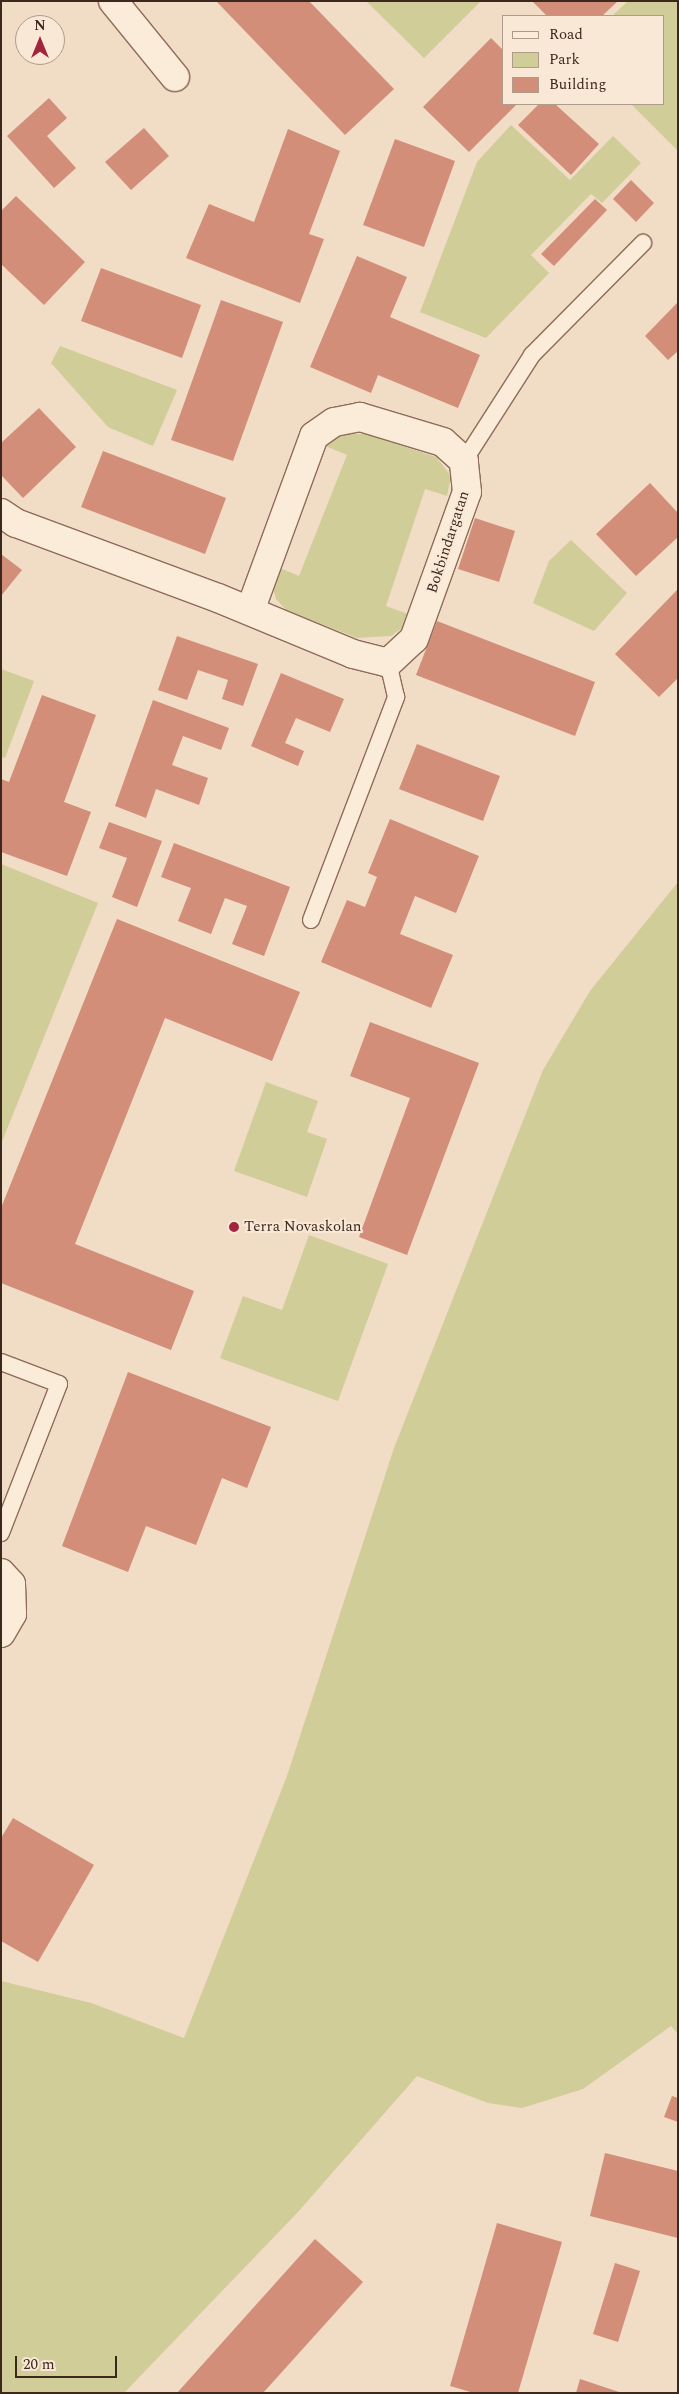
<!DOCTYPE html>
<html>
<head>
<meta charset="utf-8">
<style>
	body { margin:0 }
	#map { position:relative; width:679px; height:2394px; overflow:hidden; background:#f1dcc5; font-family:Spectral,serif }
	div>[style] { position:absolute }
	.green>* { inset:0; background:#d0cd98 }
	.building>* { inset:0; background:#d28e79 }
	.roads { filter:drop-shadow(1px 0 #8e6c5a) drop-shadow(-1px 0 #8e6c5a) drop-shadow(0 1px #8e6c5a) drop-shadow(0 -1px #8e6c5a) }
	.lane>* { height:16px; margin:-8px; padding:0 8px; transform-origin:8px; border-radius:8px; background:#fbebd9 }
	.street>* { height:28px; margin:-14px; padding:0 14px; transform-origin:14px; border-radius:14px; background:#fbebd9 }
	.dots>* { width:14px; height:14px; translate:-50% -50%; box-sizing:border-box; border:2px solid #f8e8d5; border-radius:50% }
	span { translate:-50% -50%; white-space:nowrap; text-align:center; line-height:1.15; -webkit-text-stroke:4px #f8e8d5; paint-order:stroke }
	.street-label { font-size:15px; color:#3d281e }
	.poi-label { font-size:15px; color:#3d281e }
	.left { translate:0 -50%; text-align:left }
	.frame { position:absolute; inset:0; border:2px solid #3d281e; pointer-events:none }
	.legend { position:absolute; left:502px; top:15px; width:162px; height:90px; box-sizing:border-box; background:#f8e8d5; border:1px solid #ad9b8c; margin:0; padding:6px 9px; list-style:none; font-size:15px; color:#3d281e }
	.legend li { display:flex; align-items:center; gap:10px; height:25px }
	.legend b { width:25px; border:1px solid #ad9b8c }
	.north { position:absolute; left:15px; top:15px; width:50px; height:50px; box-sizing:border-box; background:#f8e8d5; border:1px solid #ad9b8c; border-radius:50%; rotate:0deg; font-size:14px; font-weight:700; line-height:20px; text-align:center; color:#3d281e }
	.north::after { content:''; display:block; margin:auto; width:18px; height:22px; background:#a1253c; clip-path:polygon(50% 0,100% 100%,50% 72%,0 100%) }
	.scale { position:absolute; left:15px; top:2356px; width:102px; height:22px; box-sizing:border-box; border:2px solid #3d281e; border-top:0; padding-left:6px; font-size:15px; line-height:18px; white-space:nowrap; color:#3d281e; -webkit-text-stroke:4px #f8e8d5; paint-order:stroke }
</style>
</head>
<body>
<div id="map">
	<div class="green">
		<i style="clip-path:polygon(366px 1px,481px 1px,424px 58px)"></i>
		<i style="clip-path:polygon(628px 1px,678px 1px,678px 151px,631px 104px,663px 104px,663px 16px,612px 16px)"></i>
		<i style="clip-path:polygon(511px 125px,570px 180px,613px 136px,641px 163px,602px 203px,591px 194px,531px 255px,549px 273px,486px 338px,420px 312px,477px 162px)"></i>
		<i style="clip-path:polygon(60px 346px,177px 390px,153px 446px,108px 427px,51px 363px)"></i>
		<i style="clip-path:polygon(340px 434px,366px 434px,436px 457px,451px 476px,447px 496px,425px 489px,386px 606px,408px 614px,402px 628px,391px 636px,357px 638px,286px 610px,276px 599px,272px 585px,275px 566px,299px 576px,347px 455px,323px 445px)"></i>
		<i style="clip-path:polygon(571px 540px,627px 593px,594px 631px,533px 603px,549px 561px)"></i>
		<i style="clip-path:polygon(1px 669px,34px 681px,5px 758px,1px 757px)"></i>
		<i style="clip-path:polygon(1px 864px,98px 903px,1px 1144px)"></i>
		<i style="clip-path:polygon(678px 882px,678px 2034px,671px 2026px,583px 2089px,522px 2108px,488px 2103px,417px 2076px,298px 2212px,124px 2393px,1px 2393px,1px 1981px,91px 2003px,184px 2038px,287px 1776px,394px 1448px,543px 1070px,590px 991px)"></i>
		<i style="clip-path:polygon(266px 1082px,318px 1101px,307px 1132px,327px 1139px,307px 1197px,234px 1171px)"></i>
		<i style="clip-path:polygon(309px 1235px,388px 1264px,338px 1401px,220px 1358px,243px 1296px,282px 1310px)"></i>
	</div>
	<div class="building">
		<i style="clip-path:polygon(216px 1px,309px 1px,394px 89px,345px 135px)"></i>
		<i style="clip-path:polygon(532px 1px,618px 1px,602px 16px,547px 16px)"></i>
		<i style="clip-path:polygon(491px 38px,503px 50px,503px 104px,517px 104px,469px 152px,423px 107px)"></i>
		<i style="clip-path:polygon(49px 98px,67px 118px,47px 136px,76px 168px,54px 188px,7px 136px)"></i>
		<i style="clip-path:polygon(539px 104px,555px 104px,599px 144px,571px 175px,518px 125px)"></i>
		<i style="clip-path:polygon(144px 128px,169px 156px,131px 190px,105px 162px)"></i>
		<i style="clip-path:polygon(288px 129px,340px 151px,309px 234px,324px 239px,300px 303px,186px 258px,209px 204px,254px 222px)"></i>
		<i style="clip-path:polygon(395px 139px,455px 161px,424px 247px,363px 225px)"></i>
		<i style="clip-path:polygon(631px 180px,654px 203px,636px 222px,613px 199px)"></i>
		<i style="clip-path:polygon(16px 196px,85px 262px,44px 305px,1px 264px,1px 211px)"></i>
		<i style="clip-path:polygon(595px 199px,607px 210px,554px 266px,541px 254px)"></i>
		<i style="clip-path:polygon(357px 256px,407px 277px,390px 317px,480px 355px,458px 408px,378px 375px,371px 393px,310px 367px)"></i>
		<i style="clip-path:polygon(101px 268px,201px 305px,182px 358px,81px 321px)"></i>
		<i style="clip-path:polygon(221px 300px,283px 322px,233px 461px,171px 440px)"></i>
		<i style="clip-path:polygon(678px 302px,678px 351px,668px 360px,645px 336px)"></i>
		<i style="clip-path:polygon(39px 408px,76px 447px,23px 498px,1px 475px,1px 443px)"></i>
		<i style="clip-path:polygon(103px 451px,226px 498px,205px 554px,81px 507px)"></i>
		<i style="clip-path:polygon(650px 483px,678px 513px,678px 537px,636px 576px,596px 534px)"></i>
		<i style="clip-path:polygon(475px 518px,515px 531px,499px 582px,458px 569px)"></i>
		<i style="clip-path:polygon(1px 554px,22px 570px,1px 596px)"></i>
		<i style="clip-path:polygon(678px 589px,678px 678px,659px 697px,615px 654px)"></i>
		<i style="clip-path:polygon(437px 621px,595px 682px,575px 736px,416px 675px)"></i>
		<i style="clip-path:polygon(177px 636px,258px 664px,243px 706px,222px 699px,228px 680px,198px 670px,187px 700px,158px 690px)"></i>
		<i style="clip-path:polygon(281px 673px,344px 699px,330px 732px,296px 718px,285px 743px,304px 751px,298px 766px,251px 746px)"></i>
		<i style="clip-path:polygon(42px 695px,96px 715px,64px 802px,91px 812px,67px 876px,1px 852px,1px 779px,9px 782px)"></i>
		<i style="clip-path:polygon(153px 700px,229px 728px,221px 750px,183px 736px,172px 765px,208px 778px,199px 805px,156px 789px,146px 818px,115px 806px)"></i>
		<i style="clip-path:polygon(417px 744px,500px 776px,483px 821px,399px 789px)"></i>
		<i style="clip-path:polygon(390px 819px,479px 856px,456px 913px,415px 896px,400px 934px,453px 955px,431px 1008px,321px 962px,347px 900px,365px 907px,377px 877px,368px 873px)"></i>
		<i style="clip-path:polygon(109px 822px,162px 841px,137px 907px,112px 897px,127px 858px,99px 848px)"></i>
		<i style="clip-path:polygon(174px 843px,290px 887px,264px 956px,232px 944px,247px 906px,225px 898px,211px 934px,178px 921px,191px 888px,161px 877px)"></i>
		<i style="clip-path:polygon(117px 919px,300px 992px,272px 1061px,165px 1018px,75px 1244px,194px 1291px,171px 1350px,1px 1283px,1px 1208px)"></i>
		<i style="clip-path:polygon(370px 1022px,479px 1063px,407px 1255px,359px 1237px,410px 1098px,350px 1076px)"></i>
		<i style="clip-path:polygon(128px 1372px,271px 1427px,247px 1488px,222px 1478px,196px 1545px,146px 1526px,128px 1572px,62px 1546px)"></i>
		<i style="clip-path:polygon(13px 1818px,94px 1865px,38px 1962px,1px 1941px,1px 1838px)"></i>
		<i style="clip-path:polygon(672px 2096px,678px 2098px,678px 2122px,664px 2117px)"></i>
		<i style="clip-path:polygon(605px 2153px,678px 2171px,678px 2238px,590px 2216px)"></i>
		<i style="clip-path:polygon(497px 2223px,562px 2242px,518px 2393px,474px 2393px,450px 2386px)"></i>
		<i style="clip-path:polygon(315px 2239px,363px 2282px,263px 2393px,177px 2393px)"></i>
		<i style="clip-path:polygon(615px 2263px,640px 2271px,618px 2342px,593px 2334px)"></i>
		<i style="clip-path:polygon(580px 2379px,619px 2392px,619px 2393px,576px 2393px)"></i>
	</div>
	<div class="roads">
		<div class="lane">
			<i style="left:464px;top:461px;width:126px;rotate:-57.3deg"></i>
			<i style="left:532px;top:355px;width:158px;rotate:-45.3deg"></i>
			<i style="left:311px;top:920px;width:239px;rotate:-69.1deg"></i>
			<i style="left:396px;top:697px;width:35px;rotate:-103deg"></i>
			<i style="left:1px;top:1362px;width:62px;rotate:20.8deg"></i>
			<i style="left:59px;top:1384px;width:160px;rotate:111.3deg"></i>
		</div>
		<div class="street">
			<i style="left:113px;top:1px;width:98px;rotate:50.8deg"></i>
			<i style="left:1px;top:513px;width:18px;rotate:34deg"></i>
			<i style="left:16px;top:523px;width:215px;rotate:20.4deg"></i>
			<i style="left:218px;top:598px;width:146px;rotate:22.5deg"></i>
			<i style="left:353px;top:654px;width:36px;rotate:14deg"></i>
			<i style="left:388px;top:663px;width:35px;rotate:-43deg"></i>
			<i style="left:414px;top:639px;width:156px;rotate:-70.2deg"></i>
			<i style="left:467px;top:492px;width:31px;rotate:-96deg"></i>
			<i style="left:464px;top:461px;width:28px;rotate:-138deg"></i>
			<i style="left:443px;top:442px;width:87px;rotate:-163.2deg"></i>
			<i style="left:360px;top:417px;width:26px;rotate:169deg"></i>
			<i style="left:334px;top:422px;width:24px;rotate:145deg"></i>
			<i style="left:314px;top:436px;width:186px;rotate:110.1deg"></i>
			<i style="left:1px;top:1573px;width:15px;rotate:48deg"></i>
			<i style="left:11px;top:1584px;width:30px;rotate:88deg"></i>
			<i style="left:12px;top:1614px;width:22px;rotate:120deg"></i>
		</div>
	</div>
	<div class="dots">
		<i style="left:234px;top:1227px;background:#a1253c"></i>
	</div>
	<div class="street-label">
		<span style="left:448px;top:542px;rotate:-72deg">Bokbindargatan</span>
	</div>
	<div class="poi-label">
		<span class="left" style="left:244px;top:1227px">Terra Novaskolan</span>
	</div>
	<div class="frame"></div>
	<ul class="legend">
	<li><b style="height:6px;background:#fbebd9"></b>Road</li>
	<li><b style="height:14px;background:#d0cd98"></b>Park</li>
	<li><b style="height:14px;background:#d28e79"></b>Building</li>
	</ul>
	<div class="north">N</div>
	<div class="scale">20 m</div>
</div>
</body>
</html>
